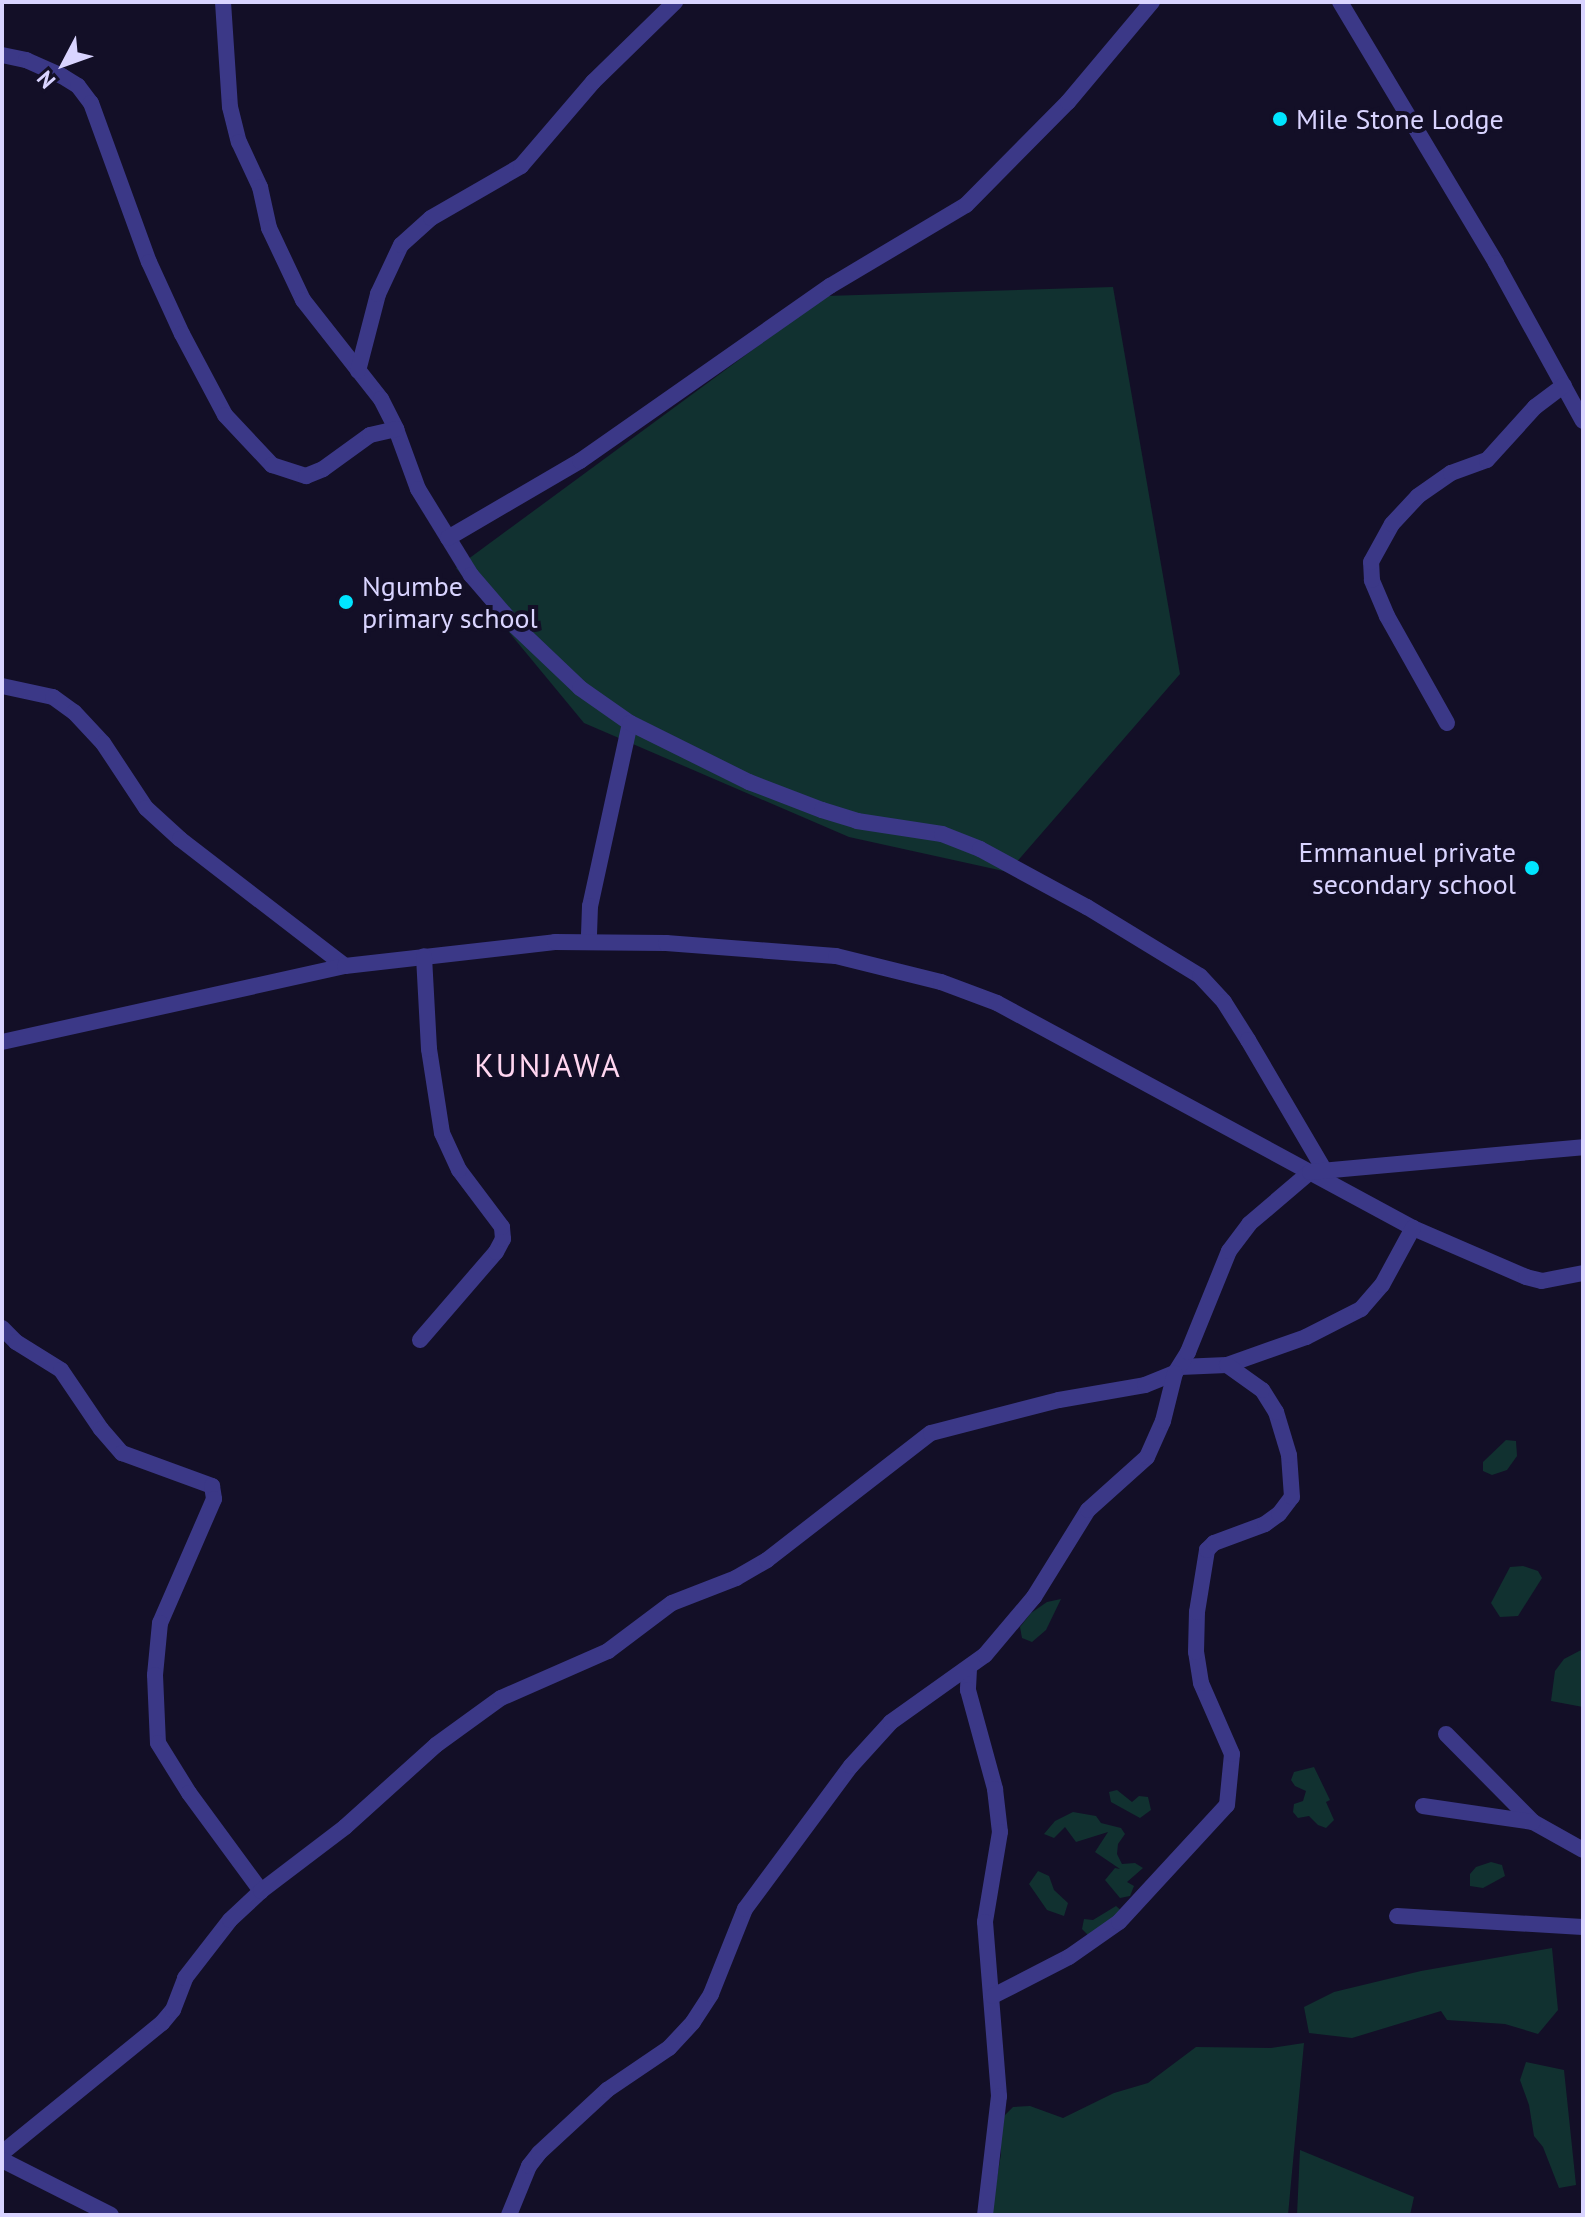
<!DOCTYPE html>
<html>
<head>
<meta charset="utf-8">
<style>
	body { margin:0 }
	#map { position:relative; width:1585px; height:2217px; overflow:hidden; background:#130f27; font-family:"PT Sans",sans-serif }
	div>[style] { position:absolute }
	.green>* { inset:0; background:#113130 }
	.minor>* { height:16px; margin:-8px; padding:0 8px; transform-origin:8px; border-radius:8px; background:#3b3887 }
	.dots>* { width:22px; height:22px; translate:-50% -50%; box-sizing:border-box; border:4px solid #130f27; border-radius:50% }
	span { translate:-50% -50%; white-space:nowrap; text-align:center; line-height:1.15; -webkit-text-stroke:8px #130f27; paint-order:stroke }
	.poi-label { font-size:28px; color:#d9d4ff }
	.left { translate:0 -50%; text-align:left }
	.right { translate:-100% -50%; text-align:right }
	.quarter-label { font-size:32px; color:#ffd6f0; letter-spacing:2px }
	.frame { position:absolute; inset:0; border:4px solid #d9d4ff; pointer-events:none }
	.north { position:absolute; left:24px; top:24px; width:80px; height:80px; -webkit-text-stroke:6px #130f27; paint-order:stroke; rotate:229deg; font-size:22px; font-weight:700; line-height:32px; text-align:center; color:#d9d4ff }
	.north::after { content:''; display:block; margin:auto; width:28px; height:36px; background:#d9d4ff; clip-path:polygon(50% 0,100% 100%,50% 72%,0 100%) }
</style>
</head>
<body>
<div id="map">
	<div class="green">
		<i style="clip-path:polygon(1113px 287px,1180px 674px,1008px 872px,849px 837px,584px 723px,456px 568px,826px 296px)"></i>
		<i style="clip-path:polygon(1506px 1440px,1516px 1441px,1517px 1456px,1507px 1470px,1492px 1475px,1483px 1471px,1483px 1462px)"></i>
		<i style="clip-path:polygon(1523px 1566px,1538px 1571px,1542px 1578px,1518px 1616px,1500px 1617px,1491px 1603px,1510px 1567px)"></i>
		<i style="clip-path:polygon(1061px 1599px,1046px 1630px,1032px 1642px,1022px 1638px,1020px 1627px,1031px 1613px,1047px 1602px)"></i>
		<i style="clip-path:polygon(1583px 1649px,1583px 1707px,1551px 1701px,1555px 1671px,1564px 1659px)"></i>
		<i style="clip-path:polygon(1314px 1767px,1330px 1800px,1326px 1802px,1334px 1820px,1326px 1828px,1318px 1825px,1309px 1816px,1298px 1818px,1293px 1812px,1294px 1804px,1303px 1801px,1306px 1791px,1295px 1786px,1291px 1780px,1294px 1772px)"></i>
		<i style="clip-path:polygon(1117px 1790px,1132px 1802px,1139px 1796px,1148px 1797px,1151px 1810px,1140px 1818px,1111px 1802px,1109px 1792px)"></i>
		<i style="clip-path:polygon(1073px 1812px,1096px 1816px,1101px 1823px,1121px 1828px,1125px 1834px,1118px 1844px,1117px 1854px,1122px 1864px,1135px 1863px,1143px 1868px,1127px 1882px,1134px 1886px,1130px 1896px,1120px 1898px,1105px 1880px,1115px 1868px,1120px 1869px,1095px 1852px,1108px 1832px,1076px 1842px,1065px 1827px,1054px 1838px,1044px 1834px,1055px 1821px)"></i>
		<i style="clip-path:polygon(1491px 1862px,1502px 1865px,1505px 1876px,1483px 1888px,1470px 1886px,1470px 1874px,1476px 1867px)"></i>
		<i style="clip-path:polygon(1038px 1871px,1049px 1876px,1054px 1890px,1068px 1903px,1064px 1916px,1047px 1910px,1029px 1884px)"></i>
		<i style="clip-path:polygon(1116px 1906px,1123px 1912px,1088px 1935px,1082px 1929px,1084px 1919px,1093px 1920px)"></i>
		<i style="clip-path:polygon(1552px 1948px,1558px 2010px,1538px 2034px,1505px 2024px,1447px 2020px,1441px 2011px,1352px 2038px,1309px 2033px,1304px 2007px,1334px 1992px,1421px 1971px)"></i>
		<i style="clip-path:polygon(1304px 2043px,1288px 2215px,991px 2215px,1001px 2154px,1000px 2120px,1013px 2107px,1030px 2106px,1063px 2118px,1114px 2093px,1148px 2083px,1196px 2047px,1271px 2048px)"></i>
		<i style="clip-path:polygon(1526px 2062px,1564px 2070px,1576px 2185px,1559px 2188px,1543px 2147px,1534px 2136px,1529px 2105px,1520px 2080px)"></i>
		<i style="clip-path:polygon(1300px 2150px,1414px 2197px,1410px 2215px,1297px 2215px)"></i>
	</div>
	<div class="minor">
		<i style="left:223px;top:2px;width:105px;rotate:86.2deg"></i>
		<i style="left:230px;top:107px;width:36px;rotate:76deg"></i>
		<i style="left:239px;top:142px;width:50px;rotate:65deg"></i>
		<i style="left:260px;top:187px;width:42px;rotate:77.6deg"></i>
		<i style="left:269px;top:228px;width:80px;rotate:64.7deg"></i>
		<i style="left:303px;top:300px;width:126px;rotate:51.8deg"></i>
		<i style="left:381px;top:399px;width:34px;rotate:63deg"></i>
		<i style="left:396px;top:429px;width:64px;rotate:69.9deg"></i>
		<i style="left:418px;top:489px;width:101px;rotate:58.4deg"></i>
		<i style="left:471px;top:575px;width:67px;rotate:49.2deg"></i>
		<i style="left:515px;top:626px;width:90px;rotate:43.6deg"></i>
		<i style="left:580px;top:688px;width:61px;rotate:35deg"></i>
		<i style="left:630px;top:723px;width:187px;rotate:102.3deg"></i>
		<i style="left:590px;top:906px;width:33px;rotate:92deg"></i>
		<i style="left:1340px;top:2px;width:304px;rotate:59.1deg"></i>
		<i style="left:1496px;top:263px;width:180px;rotate:61.2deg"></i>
		<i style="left:2px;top:55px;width:25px;rotate:12deg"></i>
		<i style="left:26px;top:60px;width:39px;rotate:24deg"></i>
		<i style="left:62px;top:76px;width:19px;rotate:32deg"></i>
		<i style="left:78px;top:86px;width:21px;rotate:53deg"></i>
		<i style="left:91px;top:103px;width:169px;rotate:70deg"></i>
		<i style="left:149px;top:262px;width:79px;rotate:65.4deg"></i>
		<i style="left:182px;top:334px;width:92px;rotate:62deg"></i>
		<i style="left:225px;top:415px;width:69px;rotate:46.8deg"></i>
		<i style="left:272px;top:465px;width:36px;rotate:18deg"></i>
		<i style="left:306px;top:476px;width:18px;rotate:-22deg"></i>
		<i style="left:323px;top:469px;width:58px;rotate:-35.9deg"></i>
		<i style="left:370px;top:435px;width:27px;rotate:-13deg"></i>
		<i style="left:358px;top:371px;width:80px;rotate:-75.4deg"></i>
		<i style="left:378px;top:294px;width:54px;rotate:-64.9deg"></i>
		<i style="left:401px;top:245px;width:40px;rotate:-42deg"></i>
		<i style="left:431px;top:218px;width:104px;rotate:-30deg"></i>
		<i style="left:521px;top:166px;width:111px;rotate:-49.4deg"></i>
		<i style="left:593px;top:82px;width:115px;rotate:-44.3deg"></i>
		<i style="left:448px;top:538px;width:153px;rotate:-30.3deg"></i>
		<i style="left:580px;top:461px;width:305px;rotate:-35deg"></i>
		<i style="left:830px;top:286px;width:158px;rotate:-30.8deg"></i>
		<i style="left:966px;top:205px;width:145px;rotate:-45.3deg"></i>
		<i style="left:1068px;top:102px;width:131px;rotate:-50deg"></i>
		<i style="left:2px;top:686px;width:52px;rotate:12.2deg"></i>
		<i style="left:53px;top:697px;width:26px;rotate:36deg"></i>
		<i style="left:74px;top:712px;width:42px;rotate:46.9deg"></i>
		<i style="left:103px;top:743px;width:78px;rotate:56.5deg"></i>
		<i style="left:146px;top:808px;width:46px;rotate:42.4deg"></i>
		<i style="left:180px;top:839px;width:208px;rotate:37.6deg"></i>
		<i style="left:630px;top:723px;width:133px;rotate:26.4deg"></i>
		<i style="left:749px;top:782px;width:78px;rotate:21deg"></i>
		<i style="left:822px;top:810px;width:37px;rotate:17deg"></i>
		<i style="left:857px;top:821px;width:86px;rotate:8.7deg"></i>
		<i style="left:942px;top:834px;width:41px;rotate:21.5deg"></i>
		<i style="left:980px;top:849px;width:122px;rotate:28.5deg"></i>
		<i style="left:1087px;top:907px;width:132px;rotate:31.4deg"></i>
		<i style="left:1200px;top:976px;width:35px;rotate:47deg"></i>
		<i style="left:1224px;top:1002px;width:45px;rotate:57.7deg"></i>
		<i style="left:1248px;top:1040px;width:148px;rotate:59.6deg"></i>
		<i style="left:1447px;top:723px;width:123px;rotate:-119.3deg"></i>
		<i style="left:1387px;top:616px;width:39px;rotate:-113deg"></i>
		<i style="left:1372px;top:580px;width:18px;rotate:-93deg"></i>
		<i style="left:1371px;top:562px;width:43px;rotate:-61.1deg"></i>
		<i style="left:1392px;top:524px;width:38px;rotate:-47deg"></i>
		<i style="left:1418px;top:496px;width:40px;rotate:-34.9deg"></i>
		<i style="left:1451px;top:473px;width:38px;rotate:-20deg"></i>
		<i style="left:1487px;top:460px;width:72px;rotate:-47.8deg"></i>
		<i style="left:1535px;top:407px;width:36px;rotate:-37deg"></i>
		<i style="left:2px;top:1042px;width:351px;rotate:-12.5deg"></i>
		<i style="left:345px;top:966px;width:211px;rotate:-6.5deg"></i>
		<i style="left:555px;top:942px;width:111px;rotate:0.5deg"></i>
		<i style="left:666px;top:943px;width:170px;rotate:4.4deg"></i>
		<i style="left:836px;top:956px;width:108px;rotate:13.9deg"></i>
		<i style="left:941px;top:982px;width:60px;rotate:20.6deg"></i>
		<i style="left:997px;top:1003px;width:473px;rotate:28.4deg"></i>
		<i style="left:1413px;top:1228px;width:123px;rotate:23.4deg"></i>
		<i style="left:1526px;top:1277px;width:16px;rotate:14deg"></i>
		<i style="left:1542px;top:1281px;width:42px;rotate:-11deg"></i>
		<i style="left:2px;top:1328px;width:20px;rotate:45deg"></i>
		<i style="left:16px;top:1342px;width:53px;rotate:31.9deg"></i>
		<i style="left:61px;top:1370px;width:71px;rotate:55.9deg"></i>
		<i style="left:101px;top:1429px;width:32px;rotate:49deg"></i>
		<i style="left:122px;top:1453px;width:96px;rotate:20.1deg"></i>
		<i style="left:212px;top:1486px;width:13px;rotate:81deg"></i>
		<i style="left:214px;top:1499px;width:135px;rotate:113.5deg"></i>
		<i style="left:160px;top:1623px;width:52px;rotate:95.5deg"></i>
		<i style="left:155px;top:1675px;width:68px;rotate:87.5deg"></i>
		<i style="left:158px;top:1743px;width:59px;rotate:58.2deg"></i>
		<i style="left:189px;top:1793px;width:122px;rotate:53.7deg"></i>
		<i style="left:420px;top:1340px;width:116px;rotate:-49.2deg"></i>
		<i style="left:496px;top:1252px;width:15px;rotate:-62deg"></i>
		<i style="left:503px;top:1239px;width:12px;rotate:-95deg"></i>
		<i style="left:502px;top:1227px;width:71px;rotate:-127deg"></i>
		<i style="left:459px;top:1170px;width:41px;rotate:-114.7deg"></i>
		<i style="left:442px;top:1133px;width:85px;rotate:-98.8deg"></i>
		<i style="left:429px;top:1049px;width:93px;rotate:-93.1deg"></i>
		<i style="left:1180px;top:1367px;width:47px;rotate:-2.4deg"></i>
		<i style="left:1227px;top:1365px;width:84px;rotate:-19.5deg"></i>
		<i style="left:1306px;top:1337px;width:62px;rotate:-27deg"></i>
		<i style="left:1361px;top:1309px;width:32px;rotate:-49deg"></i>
		<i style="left:1382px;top:1285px;width:65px;rotate:-61.5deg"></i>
		<i style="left:969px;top:1669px;width:21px;rotate:93deg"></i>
		<i style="left:968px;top:1690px;width:103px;rotate:74.7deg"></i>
		<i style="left:995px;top:1789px;width:43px;rotate:83.4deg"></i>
		<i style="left:1000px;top:1832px;width:91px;rotate:99.5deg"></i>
		<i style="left:985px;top:1922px;width:175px;rotate:85.4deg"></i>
		<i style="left:999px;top:2096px;width:120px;rotate:96.7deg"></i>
		<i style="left:1446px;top:1734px;width:124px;rotate:45.3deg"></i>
		<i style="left:1533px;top:1822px;width:57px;rotate:29.2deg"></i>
		<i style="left:1423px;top:1806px;width:111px;rotate:8.3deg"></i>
		<i style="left:1397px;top:1916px;width:186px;rotate:3.4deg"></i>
		<i style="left:993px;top:1996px;width:85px;rotate:-27.2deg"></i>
		<i style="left:1069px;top:1957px;width:61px;rotate:-35deg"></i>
		<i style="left:1119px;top:1922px;width:159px;rotate:-47.3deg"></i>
		<i style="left:1227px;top:1805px;width:51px;rotate:-84.4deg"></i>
		<i style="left:1232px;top:1754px;width:77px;rotate:-113.6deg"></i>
		<i style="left:1201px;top:1683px;width:31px;rotate:-99deg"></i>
		<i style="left:1196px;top:1652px;width:40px;rotate:-88.6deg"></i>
		<i style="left:1197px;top:1612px;width:63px;rotate:-80.8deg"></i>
		<i style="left:1207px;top:1550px;width:10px;rotate:-45deg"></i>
		<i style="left:1214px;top:1543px;width:54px;rotate:-20.4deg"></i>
		<i style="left:1265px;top:1524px;width:17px;rotate:-36deg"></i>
		<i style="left:1279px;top:1514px;width:21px;rotate:-53deg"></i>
		<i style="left:1292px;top:1497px;width:42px;rotate:-94.1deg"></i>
		<i style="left:1289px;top:1455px;width:45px;rotate:-106.8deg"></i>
		<i style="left:1276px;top:1412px;width:26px;rotate:-122deg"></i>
		<i style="left:1262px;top:1390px;width:43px;rotate:-144.5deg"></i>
		<i style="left:2px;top:2153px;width:206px;rotate:-39.1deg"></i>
		<i style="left:162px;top:2023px;width:17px;rotate:-50deg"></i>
		<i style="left:173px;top:2010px;width:34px;rotate:-69deg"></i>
		<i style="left:185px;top:1978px;width:73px;rotate:-52.2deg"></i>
		<i style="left:230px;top:1920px;width:42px;rotate:-43.1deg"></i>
		<i style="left:261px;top:1891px;width:106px;rotate:-37.3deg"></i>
		<i style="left:345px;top:1827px;width:122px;rotate:-42deg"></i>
		<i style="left:436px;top:1745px;width:80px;rotate:-35.9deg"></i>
		<i style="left:501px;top:1698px;width:117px;rotate:-23.7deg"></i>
		<i style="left:608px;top:1651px;width:80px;rotate:-36.9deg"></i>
		<i style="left:672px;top:1603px;width:69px;rotate:-21.3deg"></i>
		<i style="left:736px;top:1578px;width:36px;rotate:-30deg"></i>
		<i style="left:767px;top:1560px;width:207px;rotate:-37.8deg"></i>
		<i style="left:931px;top:1433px;width:132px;rotate:-14.5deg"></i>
		<i style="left:1059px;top:1400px;width:87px;rotate:-9.9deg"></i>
		<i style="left:1145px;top:1385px;width:32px;rotate:-22deg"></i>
		<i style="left:1175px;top:1373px;width:25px;rotate:-58deg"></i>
		<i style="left:1188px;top:1352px;width:109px;rotate:-67.9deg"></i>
		<i style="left:1229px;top:1251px;width:34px;rotate:-53deg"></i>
		<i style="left:1249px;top:1224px;width:80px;rotate:-40.4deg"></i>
		<i style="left:1310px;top:1172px;width:274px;rotate:-5.2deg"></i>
		<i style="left:2px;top:2160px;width:122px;rotate:26.8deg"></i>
		<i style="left:509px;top:2215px;width:53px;rotate:-67.8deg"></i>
		<i style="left:529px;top:2166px;width:16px;rotate:-52deg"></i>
		<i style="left:539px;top:2153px;width:93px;rotate:-42.8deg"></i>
		<i style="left:607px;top:2090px;width:75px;rotate:-34.1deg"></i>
		<i style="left:669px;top:2048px;width:35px;rotate:-47deg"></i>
		<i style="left:693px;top:2022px;width:33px;rotate:-57deg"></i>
		<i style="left:711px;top:1994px;width:92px;rotate:-68.2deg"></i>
		<i style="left:745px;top:1909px;width:178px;rotate:-53.5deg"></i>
		<i style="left:851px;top:1766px;width:59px;rotate:-47.7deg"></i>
		<i style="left:891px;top:1722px;width:115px;rotate:-35.5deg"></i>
		<i style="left:985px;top:1655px;width:76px;rotate:-49.8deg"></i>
		<i style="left:1034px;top:1597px;width:102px;rotate:-58.2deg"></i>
		<i style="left:1088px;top:1510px;width:79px;rotate:-41.9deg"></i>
		<i style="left:1147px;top:1457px;width:39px;rotate:-66deg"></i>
		<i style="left:1163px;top:1421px;width:49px;rotate:-76deg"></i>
	</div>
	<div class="dots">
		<i style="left:1280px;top:119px;background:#00e5ff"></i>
		<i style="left:346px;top:602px;background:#00e5ff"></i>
		<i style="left:1532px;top:868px;background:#00e5ff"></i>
	</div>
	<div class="poi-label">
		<span class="left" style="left:1296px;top:119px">Mile Stone Lodge</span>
		<span class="left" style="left:362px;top:602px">Ngumbe<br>primary school</span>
		<span class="right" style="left:1516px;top:868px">Emmanuel private<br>secondary school</span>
	</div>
	<div class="quarter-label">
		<span style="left:548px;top:1065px">KUNJAWA</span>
	</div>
	<div class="frame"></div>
	<div class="north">N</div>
</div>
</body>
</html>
